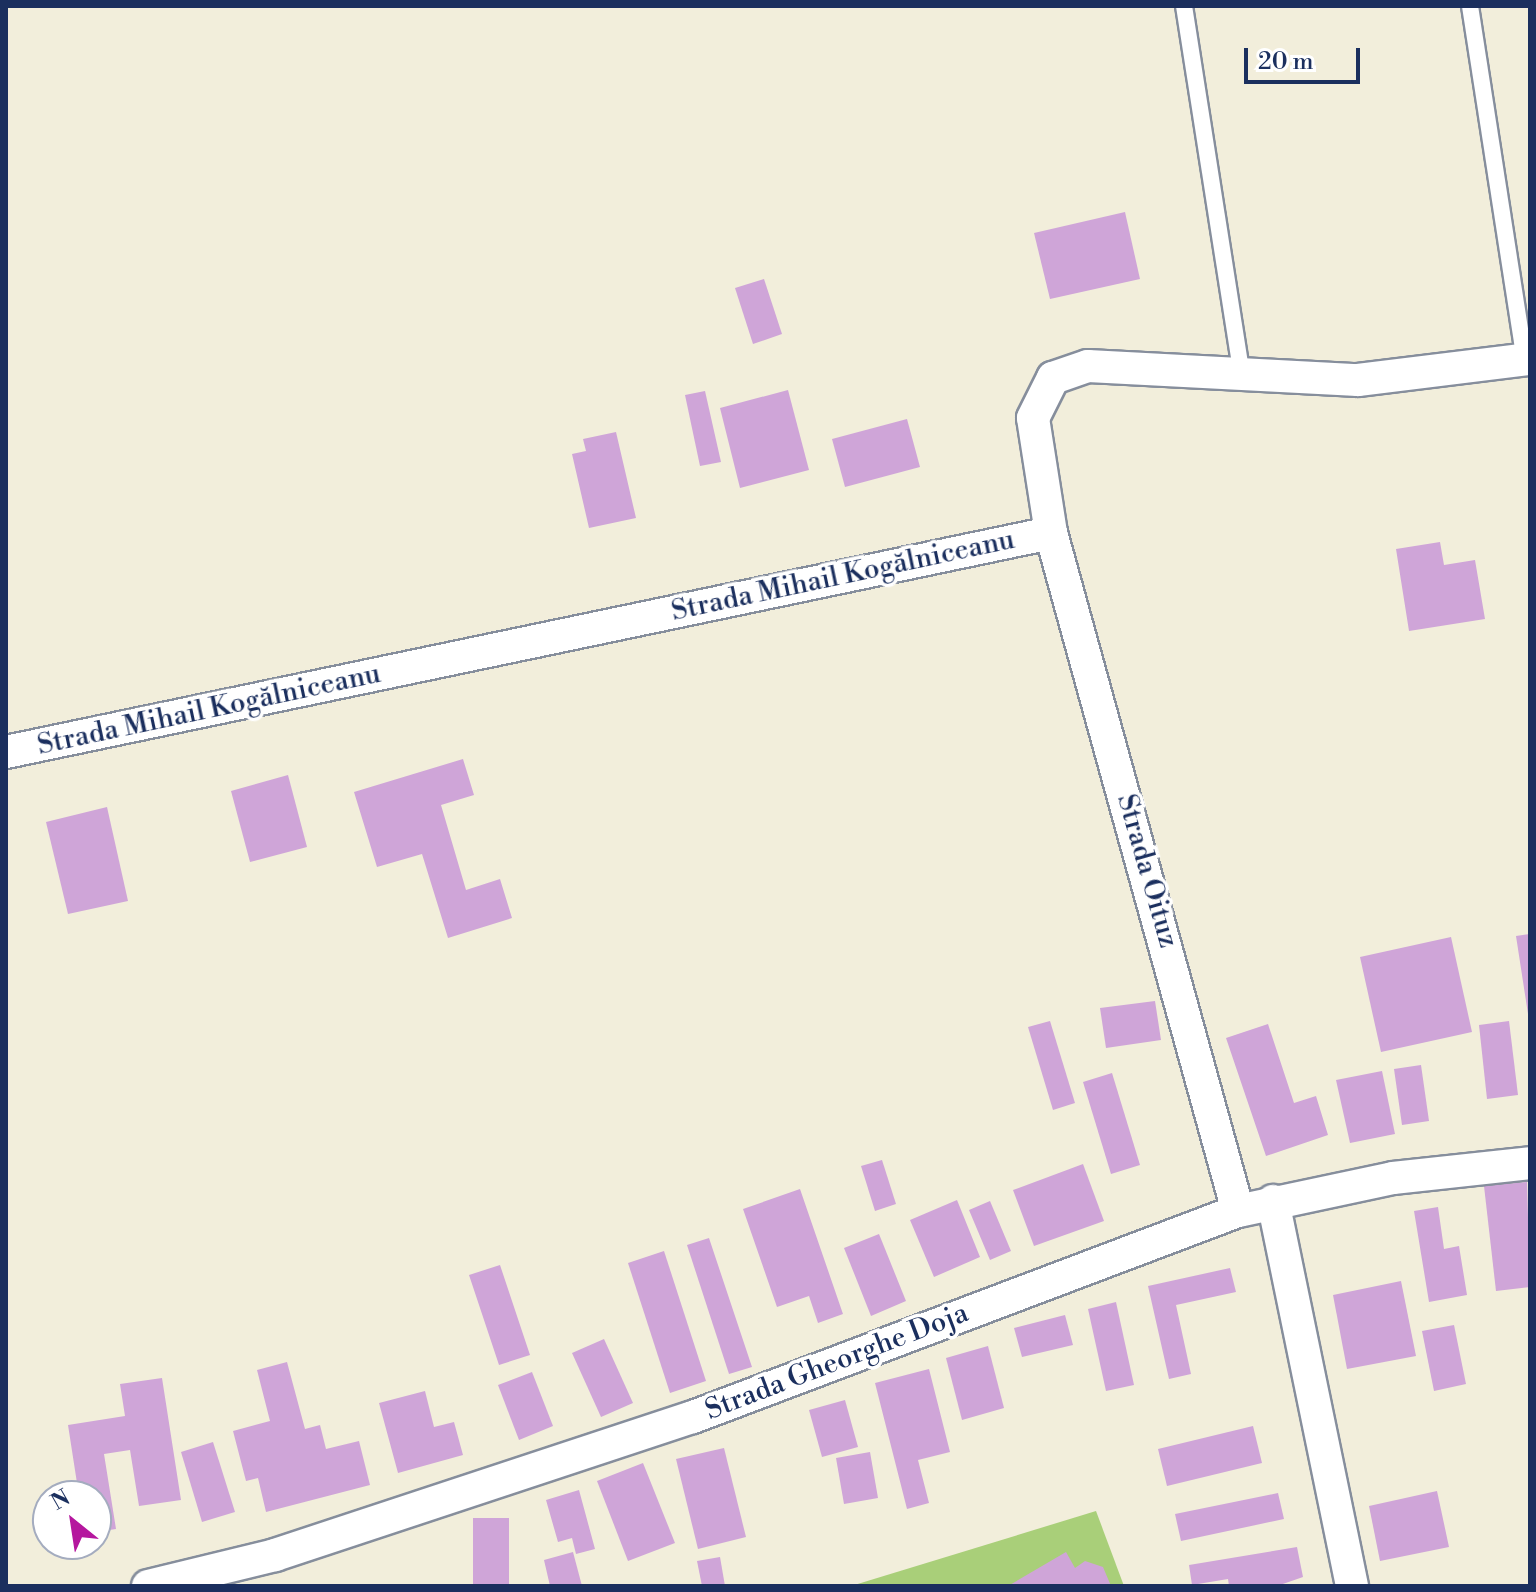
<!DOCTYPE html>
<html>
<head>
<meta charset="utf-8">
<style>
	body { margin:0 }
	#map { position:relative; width:1536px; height:1592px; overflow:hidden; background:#f2eedb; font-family:"Libre Bodoni",serif }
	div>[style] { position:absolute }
	.green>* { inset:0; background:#a9cf79 }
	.building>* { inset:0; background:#cfa5d8 }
	.roads { filter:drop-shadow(2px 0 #868e9c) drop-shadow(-2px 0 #868e9c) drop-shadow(0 2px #868e9c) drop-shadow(0 -2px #868e9c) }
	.service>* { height:16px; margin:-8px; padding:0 8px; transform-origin:8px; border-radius:8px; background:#fff }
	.minor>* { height:32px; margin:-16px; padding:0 16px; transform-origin:16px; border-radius:16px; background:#fff }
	span { translate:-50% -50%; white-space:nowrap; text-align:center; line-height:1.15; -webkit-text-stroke:7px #fff; paint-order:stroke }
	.street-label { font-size:28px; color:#1b2f5e }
	.frame { position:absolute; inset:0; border:8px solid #1b2f5e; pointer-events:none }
	.north { position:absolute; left:32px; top:1480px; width:80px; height:80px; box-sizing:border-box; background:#fff; border:2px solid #a4acbf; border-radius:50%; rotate:330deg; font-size:22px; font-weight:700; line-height:32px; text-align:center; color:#1b2f5e }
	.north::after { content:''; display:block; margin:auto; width:28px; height:36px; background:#b5179e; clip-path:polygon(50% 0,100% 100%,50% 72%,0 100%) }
	.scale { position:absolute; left:1244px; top:48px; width:116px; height:36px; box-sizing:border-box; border:4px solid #1b2f5e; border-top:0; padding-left:10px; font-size:24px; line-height:28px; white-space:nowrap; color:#1b2f5e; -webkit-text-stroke:6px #fff; paint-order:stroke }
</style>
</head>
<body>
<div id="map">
	<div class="green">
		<i style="clip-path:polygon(1096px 1511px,1124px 1586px,851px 1586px)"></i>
	</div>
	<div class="building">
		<i style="clip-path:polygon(1125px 212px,1140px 279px,1050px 299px,1034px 233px)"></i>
		<i style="clip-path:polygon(764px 279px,782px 334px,753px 344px,735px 288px)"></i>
		<i style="clip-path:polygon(788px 390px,809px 470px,740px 488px,720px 408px)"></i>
		<i style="clip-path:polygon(705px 391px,721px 462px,700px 466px,685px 395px)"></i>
		<i style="clip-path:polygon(907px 419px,920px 467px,845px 487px,832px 439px)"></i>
		<i style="clip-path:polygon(616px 432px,636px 518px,589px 528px,572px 454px,586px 451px,583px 439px)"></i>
		<i style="clip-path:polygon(1440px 542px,1444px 565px,1475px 560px,1485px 619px,1409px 631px,1396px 549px)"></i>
		<i style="clip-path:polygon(463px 759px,474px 795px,441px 805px,466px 890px,500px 879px,512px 918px,448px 938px,422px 854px,377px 867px,354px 792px)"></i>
		<i style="clip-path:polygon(288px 775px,307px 847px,250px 862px,231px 791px)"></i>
		<i style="clip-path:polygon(107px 807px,128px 901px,68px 914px,46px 822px)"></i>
		<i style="clip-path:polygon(1530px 934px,1530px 1014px,1528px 1014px,1516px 936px)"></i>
		<i style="clip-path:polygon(1451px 937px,1472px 1032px,1381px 1052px,1360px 957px)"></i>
		<i style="clip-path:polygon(1155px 1001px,1161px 1040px,1106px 1048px,1100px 1008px)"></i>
		<i style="clip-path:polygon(1050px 1021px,1075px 1103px,1053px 1110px,1028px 1027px)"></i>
		<i style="clip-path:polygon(1509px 1021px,1518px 1095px,1487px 1099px,1479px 1025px)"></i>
		<i style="clip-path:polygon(1268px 1024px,1294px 1103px,1316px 1096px,1328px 1135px,1266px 1156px,1226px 1038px)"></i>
		<i style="clip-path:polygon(1421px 1065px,1429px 1121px,1402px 1125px,1394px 1069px)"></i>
		<i style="clip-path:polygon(1382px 1071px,1395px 1134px,1350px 1143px,1336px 1080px)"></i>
		<i style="clip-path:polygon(1112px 1073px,1140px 1165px,1111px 1174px,1083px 1082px)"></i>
		<i style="clip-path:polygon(882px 1160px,896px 1204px,875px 1211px,861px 1166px)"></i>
		<i style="clip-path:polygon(1083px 1164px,1104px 1221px,1034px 1246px,1013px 1190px)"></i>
		<i style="clip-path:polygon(1527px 1182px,1530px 1287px,1496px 1291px,1484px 1186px)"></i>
		<i style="clip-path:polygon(800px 1189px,843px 1314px,818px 1323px,809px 1296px,777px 1307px,743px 1209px)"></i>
		<i style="clip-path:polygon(957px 1200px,980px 1257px,934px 1277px,910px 1220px)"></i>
		<i style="clip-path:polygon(990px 1201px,1011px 1251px,990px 1260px,969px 1210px)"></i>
		<i style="clip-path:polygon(1438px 1207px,1444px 1249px,1459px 1246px,1467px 1295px,1429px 1302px,1414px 1211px)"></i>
		<i style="clip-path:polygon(879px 1234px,906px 1301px,871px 1316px,844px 1248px)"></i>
		<i style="clip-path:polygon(709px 1238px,752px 1367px,729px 1374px,687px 1245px)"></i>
		<i style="clip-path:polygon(664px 1251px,706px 1381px,670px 1393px,628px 1263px)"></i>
		<i style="clip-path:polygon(500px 1265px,530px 1355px,499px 1365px,469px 1275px)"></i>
		<i style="clip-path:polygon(1230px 1268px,1236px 1292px,1176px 1305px,1191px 1374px,1169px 1379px,1148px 1286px)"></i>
		<i style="clip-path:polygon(1401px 1281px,1416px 1356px,1347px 1369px,1333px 1295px)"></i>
		<i style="clip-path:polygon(1116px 1302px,1134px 1385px,1106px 1391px,1088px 1309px)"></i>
		<i style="clip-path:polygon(1065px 1315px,1073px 1345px,1022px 1357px,1014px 1328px)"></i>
		<i style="clip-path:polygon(1454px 1325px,1466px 1384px,1434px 1391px,1422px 1331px)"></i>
		<i style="clip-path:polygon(604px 1339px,633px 1403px,601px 1417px,572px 1353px)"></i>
		<i style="clip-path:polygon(988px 1346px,1004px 1408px,962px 1420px,946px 1358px)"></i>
		<i style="clip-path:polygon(287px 1362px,305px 1429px,320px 1425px,326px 1449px,359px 1441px,370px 1485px,266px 1512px,258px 1478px,246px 1481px,233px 1431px,270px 1421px,257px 1370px)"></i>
		<i style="clip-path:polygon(929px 1369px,950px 1452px,918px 1460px,929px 1503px,907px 1509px,875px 1383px)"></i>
		<i style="clip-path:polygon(532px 1372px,553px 1426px,519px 1440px,498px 1385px)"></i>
		<i style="clip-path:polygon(162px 1378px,181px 1500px,139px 1506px,130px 1450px,104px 1454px,116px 1529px,96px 1532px,96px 1496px,79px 1496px,68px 1425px,125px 1416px,120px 1384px)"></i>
		<i style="clip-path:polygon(425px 1391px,434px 1427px,454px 1422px,463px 1455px,398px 1473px,379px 1403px)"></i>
		<i style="clip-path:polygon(845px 1400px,858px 1447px,822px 1457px,809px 1410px)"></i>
		<i style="clip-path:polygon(1253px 1426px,1262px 1463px,1167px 1486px,1158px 1449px)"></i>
		<i style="clip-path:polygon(213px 1442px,235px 1512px,202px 1522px,181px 1452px)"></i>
		<i style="clip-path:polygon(724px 1448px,746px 1537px,698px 1549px,676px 1459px)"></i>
		<i style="clip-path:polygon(870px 1452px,878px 1498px,844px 1504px,836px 1458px)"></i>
		<i style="clip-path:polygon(643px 1463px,675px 1543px,628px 1561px,597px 1481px)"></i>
		<i style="clip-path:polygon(579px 1490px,595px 1549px,576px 1554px,572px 1538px,558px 1542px,546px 1500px)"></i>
		<i style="clip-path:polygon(1437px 1491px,1449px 1547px,1380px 1561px,1369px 1506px)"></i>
		<i style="clip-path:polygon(1278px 1493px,1284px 1519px,1181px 1541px,1175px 1514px)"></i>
		<i style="clip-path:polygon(473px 1518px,509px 1518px,509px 1586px,473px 1586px)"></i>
		<i style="clip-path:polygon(1297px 1547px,1303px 1577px,1277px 1586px,1229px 1586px,1228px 1579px,1192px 1585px,1189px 1565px)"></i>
		<i style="clip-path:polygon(573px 1552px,582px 1586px,550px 1586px,544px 1560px)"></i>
		<i style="clip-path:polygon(1066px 1552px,1075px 1568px,1085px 1561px,1103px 1567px,1111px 1586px,1008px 1586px)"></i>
		<i style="clip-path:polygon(720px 1557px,725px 1586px,702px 1586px,697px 1561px)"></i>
	</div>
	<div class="roads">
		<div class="service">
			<i style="left:1184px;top:6px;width:376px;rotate:81.1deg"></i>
			<i style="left:1470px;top:6px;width:358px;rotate:81.2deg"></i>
		</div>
		<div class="minor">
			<i style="left:6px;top:752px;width:1068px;rotate:-11.84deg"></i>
			<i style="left:1273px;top:1201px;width:393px;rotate:78.4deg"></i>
			<i style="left:1238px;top:1211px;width:703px;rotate:-105.42deg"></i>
			<i style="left:1051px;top:533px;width:116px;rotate:-98.9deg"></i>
			<i style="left:1033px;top:418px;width:45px;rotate:-63.4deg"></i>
			<i style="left:1053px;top:378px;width:37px;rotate:-19deg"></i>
			<i style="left:1088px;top:366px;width:270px;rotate:3deg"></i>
			<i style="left:1358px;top:380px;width:173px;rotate:-7deg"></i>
			<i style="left:148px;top:1586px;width:131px;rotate:-13.7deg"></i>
			<i style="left:275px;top:1555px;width:440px;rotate:-18.3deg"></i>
			<i style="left:693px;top:1417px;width:583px;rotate:-20.71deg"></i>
			<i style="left:1238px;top:1211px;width:158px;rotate:-12deg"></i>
			<i style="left:1393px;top:1178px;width:138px;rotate:-6.2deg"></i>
		</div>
	</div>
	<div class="street-label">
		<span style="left:843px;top:576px;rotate:-12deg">Strada Mihail Kogălniceanu</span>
		<span style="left:209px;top:710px;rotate:-12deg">Strada Mihail Kogălniceanu</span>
		<span style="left:1147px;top:871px;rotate:74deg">Strada Oituz</span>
		<span style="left:837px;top:1362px;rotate:-21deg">Strada Gheorghe Doja</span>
	</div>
	<div class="frame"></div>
	<div class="north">N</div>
	<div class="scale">20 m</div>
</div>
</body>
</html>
